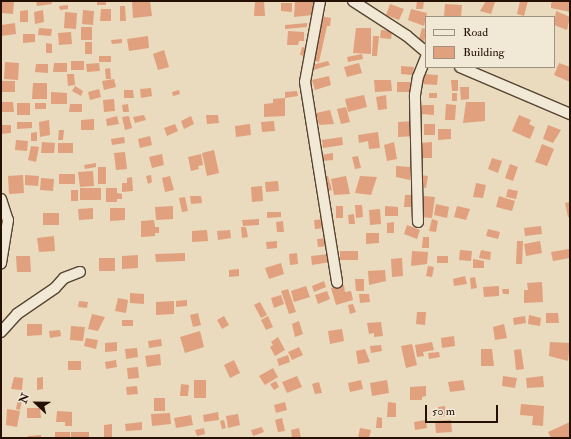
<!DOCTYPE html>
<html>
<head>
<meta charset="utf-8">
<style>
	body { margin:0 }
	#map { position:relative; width:571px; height:439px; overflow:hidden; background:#eadbbe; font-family:"IM FELL Double Pica",serif }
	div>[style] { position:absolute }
	.building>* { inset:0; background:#e1a07e }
	.roads { filter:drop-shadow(1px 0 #564432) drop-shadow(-1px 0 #564432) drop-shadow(0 1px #564432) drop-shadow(0 -1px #564432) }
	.minor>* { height:10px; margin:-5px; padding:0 5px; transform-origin:5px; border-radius:5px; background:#f1e8d5 }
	span { translate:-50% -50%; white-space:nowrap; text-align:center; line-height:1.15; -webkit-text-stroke:4px #f1e8d5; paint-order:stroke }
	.frame { position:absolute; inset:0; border:2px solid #241104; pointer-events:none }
	.legend { position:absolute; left:425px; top:16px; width:130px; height:52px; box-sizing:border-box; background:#f1e8d5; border:1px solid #9f9281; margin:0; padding:5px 7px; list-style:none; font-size:12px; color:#241104 }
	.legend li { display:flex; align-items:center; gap:8px; height:20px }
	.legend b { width:20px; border:1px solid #9f9281 }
	.north { position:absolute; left:16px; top:383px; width:40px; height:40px; -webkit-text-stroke:3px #f1e8d5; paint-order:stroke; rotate:292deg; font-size:11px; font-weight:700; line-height:16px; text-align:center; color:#241104 }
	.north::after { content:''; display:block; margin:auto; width:14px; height:18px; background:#241104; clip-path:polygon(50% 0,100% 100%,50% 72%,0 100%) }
	.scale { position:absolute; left:425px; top:405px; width:73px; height:18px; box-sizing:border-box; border:2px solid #241104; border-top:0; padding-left:5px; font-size:12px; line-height:14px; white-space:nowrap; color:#241104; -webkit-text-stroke:3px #f1e8d5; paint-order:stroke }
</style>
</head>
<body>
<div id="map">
	<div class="building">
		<i style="clip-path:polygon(1px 1px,14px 1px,13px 14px,1px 13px)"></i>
		<i style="clip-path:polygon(36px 1px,51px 1px,52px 4px,37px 6px)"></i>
		<i style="clip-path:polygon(97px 1px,106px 1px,106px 5px,97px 5px)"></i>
		<i style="clip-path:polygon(150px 1px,152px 16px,133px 18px,132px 2px)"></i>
		<i style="clip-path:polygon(255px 1px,264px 1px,265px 16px,254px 16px)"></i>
		<i style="clip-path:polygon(295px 1px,314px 1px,313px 15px,294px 17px)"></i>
		<i style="clip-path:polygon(417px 1px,424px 1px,423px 9px,416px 9px)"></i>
		<i style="clip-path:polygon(486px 1px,495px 2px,491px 14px,480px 11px)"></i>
		<i style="clip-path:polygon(520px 1px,528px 1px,524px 16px,517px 14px)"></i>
		<i style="clip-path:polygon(555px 1px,570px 1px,570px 12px,551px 8px,551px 3px)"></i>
		<i style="clip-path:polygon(281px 3px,292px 3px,292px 12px,281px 11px)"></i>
		<i style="clip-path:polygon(390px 4px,404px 9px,399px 20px,386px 15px)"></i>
		<i style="clip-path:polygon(445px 4px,462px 5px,461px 17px,444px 17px)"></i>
		<i style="clip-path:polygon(68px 5px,68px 9px,60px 10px,59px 6px)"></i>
		<i style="clip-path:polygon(120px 6px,125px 6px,126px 21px,120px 21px)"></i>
		<i style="clip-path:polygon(101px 9px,111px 9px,111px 21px,100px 21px)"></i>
		<i style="clip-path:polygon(411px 9px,427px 13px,424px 26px,408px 20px)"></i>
		<i style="clip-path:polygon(28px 10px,28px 22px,20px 22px,20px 11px)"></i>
		<i style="clip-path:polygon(43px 10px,44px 22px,35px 24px,34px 12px)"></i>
		<i style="clip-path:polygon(83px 10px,94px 11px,93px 25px,82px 24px)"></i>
		<i style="clip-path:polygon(556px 11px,570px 17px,567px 30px,554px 25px)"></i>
		<i style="clip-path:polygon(65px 12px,77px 13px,76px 29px,64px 28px)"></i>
		<i style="clip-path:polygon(320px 16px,331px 18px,330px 26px,327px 26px,319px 62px,311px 60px)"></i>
		<i style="clip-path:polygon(15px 23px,16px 34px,1px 36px,1px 25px)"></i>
		<i style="clip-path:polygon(307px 23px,307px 27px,285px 29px,285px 25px)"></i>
		<i style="clip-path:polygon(81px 27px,92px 27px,92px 40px,81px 40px)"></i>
		<i style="clip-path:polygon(39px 28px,52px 29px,51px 36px,38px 35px)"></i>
		<i style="clip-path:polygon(356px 28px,371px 28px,371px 54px,353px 53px)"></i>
		<i style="clip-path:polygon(422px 28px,426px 29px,424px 44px,418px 43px)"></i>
		<i style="clip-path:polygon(381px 30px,392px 31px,391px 39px,380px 38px)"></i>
		<i style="clip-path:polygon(288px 31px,304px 32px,304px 41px,299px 41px,298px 45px,287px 45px)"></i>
		<i style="clip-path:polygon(71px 32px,72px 44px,59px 45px,58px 33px)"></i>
		<i style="clip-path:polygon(23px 34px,35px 34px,35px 42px,23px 43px)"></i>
		<i style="clip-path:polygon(148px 36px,149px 48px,129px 51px,127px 39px)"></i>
		<i style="clip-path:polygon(373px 36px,379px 36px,377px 56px,372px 56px)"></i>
		<i style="clip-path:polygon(122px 39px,122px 43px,112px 44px,111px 40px)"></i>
		<i style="clip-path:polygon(85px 42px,92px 42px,92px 54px,85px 54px)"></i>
		<i style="clip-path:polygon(46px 43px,52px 44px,52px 53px,46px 53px)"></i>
		<i style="clip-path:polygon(302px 47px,307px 48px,306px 56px,300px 55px)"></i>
		<i style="clip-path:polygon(164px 50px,169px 67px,158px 70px,153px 54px)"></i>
		<i style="clip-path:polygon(362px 54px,363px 59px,348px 62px,347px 57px)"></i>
		<i style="clip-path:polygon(99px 56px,111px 56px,111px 62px,99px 62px)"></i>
		<i style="clip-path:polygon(71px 61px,84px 61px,84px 70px,71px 70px)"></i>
		<i style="clip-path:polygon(328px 61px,330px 65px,310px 71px,308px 66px)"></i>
		<i style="clip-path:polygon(5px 62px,19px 63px,18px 80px,4px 79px)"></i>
		<i style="clip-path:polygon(54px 63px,67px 63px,67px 72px,53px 72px)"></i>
		<i style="clip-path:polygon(99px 63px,100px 71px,87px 72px,86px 64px)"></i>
		<i style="clip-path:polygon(359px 63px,362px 73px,347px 77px,344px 67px)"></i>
		<i style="clip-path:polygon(559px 63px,570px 67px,570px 82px,554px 75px)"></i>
		<i style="clip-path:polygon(36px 64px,48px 64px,48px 73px,35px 72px)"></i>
		<i style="clip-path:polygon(401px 66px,414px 67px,413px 75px,401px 74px)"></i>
		<i style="clip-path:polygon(110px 68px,111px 79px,106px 79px,105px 69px)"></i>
		<i style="clip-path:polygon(67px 74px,74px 74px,75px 85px,68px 86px)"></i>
		<i style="clip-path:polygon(423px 74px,438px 75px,437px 85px,422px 84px)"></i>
		<i style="clip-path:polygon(329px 76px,331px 85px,315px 90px,312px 80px)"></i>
		<i style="clip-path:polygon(114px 79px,116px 87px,104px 90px,102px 81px)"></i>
		<i style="clip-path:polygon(374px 80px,391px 80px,392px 91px,375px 92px)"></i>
		<i style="clip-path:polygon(451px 80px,458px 80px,458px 91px,452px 91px)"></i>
		<i style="clip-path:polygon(1px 81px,15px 81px,15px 92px,1px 92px)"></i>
		<i style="clip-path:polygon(397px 82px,410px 82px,410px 92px,397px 92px)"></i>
		<i style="clip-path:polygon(33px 83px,47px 83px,47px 99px,32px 99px)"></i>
		<i style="clip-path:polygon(75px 86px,83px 91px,81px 96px,72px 91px)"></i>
		<i style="clip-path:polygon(460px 87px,469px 87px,469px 99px,461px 100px)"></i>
		<i style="clip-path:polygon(151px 88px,152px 96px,141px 98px,140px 89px)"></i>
		<i style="clip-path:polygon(99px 89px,101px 97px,90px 100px,88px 92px)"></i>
		<i style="clip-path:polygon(124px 90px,133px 90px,134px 98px,124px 98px)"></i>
		<i style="clip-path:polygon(179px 90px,180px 94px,173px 96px,172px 92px)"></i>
		<i style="clip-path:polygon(297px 91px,298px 96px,285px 98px,285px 92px)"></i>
		<i style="clip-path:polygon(51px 92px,67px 93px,67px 104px,51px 104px)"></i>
		<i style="clip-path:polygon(429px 93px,437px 93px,437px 98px,429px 98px)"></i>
		<i style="clip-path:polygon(452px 93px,457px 93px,457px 101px,452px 101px)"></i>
		<i style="clip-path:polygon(364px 95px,367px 107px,348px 112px,345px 99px)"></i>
		<i style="clip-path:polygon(386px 95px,387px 109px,378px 110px,376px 97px)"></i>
		<i style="clip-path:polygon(285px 98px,285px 116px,264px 117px,264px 104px,273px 103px,273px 99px)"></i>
		<i style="clip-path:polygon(114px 99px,115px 111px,104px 112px,103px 100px)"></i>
		<i style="clip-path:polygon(1px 102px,13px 102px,14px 112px,1px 112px)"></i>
		<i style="clip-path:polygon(466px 102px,485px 102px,485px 121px,463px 123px)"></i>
		<i style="clip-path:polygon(17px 103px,30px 103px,30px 115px,17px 115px)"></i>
		<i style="clip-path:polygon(35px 103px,46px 103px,46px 109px,35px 109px)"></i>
		<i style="clip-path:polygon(70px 104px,82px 104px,82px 112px,69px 112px)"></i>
		<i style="clip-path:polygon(128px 104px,129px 112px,123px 112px,122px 105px)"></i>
		<i style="clip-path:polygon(446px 104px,456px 105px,455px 120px,445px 120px)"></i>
		<i style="clip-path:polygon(422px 105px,434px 105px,434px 115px,421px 114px)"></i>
		<i style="clip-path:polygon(346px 107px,350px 122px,341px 124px,337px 109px)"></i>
		<i style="clip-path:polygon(330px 110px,334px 124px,319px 125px,316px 113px)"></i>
		<i style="clip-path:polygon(144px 115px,146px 120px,135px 123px,133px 117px)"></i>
		<i style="clip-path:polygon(206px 115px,218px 115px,219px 123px,207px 124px)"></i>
		<i style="clip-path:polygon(519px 115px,531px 120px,529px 124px,535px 127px,530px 139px,512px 131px)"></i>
		<i style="clip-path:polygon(117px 116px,119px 124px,107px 126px,106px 119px)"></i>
		<i style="clip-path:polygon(129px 116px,132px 128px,125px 130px,122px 117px)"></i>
		<i style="clip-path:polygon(191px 116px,194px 124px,184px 129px,181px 121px)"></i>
		<i style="clip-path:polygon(94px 119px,94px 130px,81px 130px,81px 120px)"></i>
		<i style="clip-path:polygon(49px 120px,50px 135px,40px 137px,39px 122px)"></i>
		<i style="clip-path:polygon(274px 121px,275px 131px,262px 132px,261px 122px)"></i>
		<i style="clip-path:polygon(415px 121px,415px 136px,398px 137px,398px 122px)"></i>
		<i style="clip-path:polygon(17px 122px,32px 122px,32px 128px,17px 129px)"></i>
		<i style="clip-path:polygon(175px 124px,178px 131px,167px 136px,164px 128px)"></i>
		<i style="clip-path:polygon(250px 124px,251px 135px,236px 137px,235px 126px)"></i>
		<i style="clip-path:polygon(424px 124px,435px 124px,435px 135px,424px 135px)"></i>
		<i style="clip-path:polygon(1px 125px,11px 125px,11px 133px,1px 134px)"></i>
		<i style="clip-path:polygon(548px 125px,561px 130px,553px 143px,543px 139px)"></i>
		<i style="clip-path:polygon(438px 129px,451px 129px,451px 139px,438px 140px)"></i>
		<i style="clip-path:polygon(59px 130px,64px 130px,63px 140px,58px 140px)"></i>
		<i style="clip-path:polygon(37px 132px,37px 141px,31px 141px,31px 133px)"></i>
		<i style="clip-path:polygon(378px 132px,380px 148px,369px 149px,368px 141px,359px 143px,358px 135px)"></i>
		<i style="clip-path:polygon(150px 136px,152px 145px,140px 148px,138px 139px)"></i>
		<i style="clip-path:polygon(124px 137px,125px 143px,112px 145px,111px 139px)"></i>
		<i style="clip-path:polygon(342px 137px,343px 145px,323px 148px,322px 140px)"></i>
		<i style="clip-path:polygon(16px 140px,28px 141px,27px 151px,15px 150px)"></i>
		<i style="clip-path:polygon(42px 142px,55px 143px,54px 153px,41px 153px)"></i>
		<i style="clip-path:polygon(394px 142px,397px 159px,387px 161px,384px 145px)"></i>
		<i style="clip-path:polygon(432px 142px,432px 158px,420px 158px,420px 143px)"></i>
		<i style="clip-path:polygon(58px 143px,73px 143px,73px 153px,58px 153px)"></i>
		<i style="clip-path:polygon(542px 144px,554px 149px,547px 166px,535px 162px)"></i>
		<i style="clip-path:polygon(31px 146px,39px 147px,36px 162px,28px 160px)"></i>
		<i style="clip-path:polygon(214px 150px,219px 173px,207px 176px,202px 153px)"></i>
		<i style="clip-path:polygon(125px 152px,127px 169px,116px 170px,114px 153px)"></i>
		<i style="clip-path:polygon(333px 153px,333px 160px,322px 161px,321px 155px)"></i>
		<i style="clip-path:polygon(162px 154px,164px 165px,152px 168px,149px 157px)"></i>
		<i style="clip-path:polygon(201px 154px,203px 165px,198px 166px,199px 169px,191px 171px,188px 157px)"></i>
		<i style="clip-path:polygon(358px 156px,361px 168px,355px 169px,352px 157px)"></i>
		<i style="clip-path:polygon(492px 158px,502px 161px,498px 173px,488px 169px)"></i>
		<i style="clip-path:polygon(96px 163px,96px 167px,85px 169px,84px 165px)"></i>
		<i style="clip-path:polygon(510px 164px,518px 167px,513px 181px,505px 178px)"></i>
		<i style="clip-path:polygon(396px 166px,410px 167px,410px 180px,396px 177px)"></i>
		<i style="clip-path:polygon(98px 167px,106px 167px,106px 184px,98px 184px)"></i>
		<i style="clip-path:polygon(93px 171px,94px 186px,80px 187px,78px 172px)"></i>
		<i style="clip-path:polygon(59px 174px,75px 174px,75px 184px,59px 184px)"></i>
		<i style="clip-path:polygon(23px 175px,24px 193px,9px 194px,8px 176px)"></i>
		<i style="clip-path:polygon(25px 175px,39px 176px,38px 186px,25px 185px)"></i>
		<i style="clip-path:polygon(151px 175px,152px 182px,148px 184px,146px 176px)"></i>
		<i style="clip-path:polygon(421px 175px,428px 176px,426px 188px,419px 186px)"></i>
		<i style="clip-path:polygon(170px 176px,174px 190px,165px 192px,162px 178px)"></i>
		<i style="clip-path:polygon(328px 176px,332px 190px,327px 191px,324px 177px)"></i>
		<i style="clip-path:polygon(346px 176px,350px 194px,334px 195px,331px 179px)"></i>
		<i style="clip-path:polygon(360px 176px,377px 177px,371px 195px,355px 193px)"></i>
		<i style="clip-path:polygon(132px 177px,133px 191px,122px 192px,122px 183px,127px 183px,127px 178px)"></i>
		<i style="clip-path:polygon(41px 178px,54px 179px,53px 191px,40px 190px)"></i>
		<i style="clip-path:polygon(278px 181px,279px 191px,266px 192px,265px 182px)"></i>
		<i style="clip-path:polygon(476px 183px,486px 185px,483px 198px,473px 197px)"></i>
		<i style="clip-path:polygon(262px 186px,263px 201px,252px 202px,251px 187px)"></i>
		<i style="clip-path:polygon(80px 188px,101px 188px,101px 200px,80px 200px)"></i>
		<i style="clip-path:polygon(106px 188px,117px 188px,117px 193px,122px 194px,122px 199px,117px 199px,117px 202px,106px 202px)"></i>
		<i style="clip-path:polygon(508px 189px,518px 191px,516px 199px,506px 197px)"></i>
		<i style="clip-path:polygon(71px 190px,78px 190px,78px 201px,71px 201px)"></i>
		<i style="clip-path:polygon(405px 195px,412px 195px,411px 207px,404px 207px)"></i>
		<i style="clip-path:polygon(190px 196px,201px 196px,202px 203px,191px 204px)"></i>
		<i style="clip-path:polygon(424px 196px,435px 197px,432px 218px,421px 217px)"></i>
		<i style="clip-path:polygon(499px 196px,515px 201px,512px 211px,496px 207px)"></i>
		<i style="clip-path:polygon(185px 197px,188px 211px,182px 212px,179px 198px)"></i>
		<i style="clip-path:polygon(570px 202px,570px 217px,568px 217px,565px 203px)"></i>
		<i style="clip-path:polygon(436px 204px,449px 207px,447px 218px,434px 215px)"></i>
		<i style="clip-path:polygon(355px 205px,362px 205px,363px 217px,356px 218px)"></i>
		<i style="clip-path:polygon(173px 206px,173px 219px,156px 220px,155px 207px)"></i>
		<i style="clip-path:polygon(336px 206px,343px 206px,343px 218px,336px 218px)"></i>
		<i style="clip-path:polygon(385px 206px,398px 207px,398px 216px,385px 216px)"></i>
		<i style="clip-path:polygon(457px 206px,470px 209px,466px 220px,454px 217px)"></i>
		<i style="clip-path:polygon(93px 208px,93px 219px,79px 220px,78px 209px)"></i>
		<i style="clip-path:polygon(110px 208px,125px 208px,125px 220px,110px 221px)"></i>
		<i style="clip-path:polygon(380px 209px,381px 224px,370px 225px,369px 210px)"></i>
		<i style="clip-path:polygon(267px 212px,281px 212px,281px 217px,267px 218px)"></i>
		<i style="clip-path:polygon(43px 213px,59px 213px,59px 225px,43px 225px)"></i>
		<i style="clip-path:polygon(354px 214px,355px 224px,349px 224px,348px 215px)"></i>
		<i style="clip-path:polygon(259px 219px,259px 225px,243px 226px,242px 220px)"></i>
		<i style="clip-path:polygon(325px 219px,326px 228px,315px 229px,314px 220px)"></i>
		<i style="clip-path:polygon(432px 219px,438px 221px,436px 232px,429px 231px)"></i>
		<i style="clip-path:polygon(154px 220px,155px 227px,159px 227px,159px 233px,155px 233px,155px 236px,141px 237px,141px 221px)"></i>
		<i style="clip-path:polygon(283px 221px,284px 232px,277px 232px,276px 222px)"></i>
		<i style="clip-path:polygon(394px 222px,394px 233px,387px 233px,387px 223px)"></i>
		<i style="clip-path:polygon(407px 225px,420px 230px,417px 239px,404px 234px)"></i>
		<i style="clip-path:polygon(541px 226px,542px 234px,525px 236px,524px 228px)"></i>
		<i style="clip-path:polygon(241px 227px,246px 227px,248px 237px,242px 238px)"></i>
		<i style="clip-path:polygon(488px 229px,500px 232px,498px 239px,486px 236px)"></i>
		<i style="clip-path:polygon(207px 230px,208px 241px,192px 242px,192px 231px)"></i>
		<i style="clip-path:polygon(230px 230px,231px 238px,218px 240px,217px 231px)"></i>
		<i style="clip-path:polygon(366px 233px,379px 233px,379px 243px,366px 244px)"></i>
		<i style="clip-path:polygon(54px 236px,55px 251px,39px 252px,37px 238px)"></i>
		<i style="clip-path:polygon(423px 237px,429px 237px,429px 248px,422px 248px)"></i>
		<i style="clip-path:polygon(328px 238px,329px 246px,318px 247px,317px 239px)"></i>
		<i style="clip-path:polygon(277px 241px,277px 248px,267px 249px,266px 242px)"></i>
		<i style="clip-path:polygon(517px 241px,523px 241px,522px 264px,516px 264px)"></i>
		<i style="clip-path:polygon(540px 241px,542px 253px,526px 256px,524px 244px)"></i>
		<i style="clip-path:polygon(569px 249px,570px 258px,553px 261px,551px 252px)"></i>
		<i style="clip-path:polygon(460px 250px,472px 251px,471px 261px,459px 260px)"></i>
		<i style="clip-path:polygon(481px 250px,491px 252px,490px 260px,479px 258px)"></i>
		<i style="clip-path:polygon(340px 251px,358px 251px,358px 260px,340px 260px)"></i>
		<i style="clip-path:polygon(412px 251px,428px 252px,427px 264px,411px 266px)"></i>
		<i style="clip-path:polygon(185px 253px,185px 261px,156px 262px,155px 254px)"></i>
		<i style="clip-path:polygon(297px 253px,298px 264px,290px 265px,289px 254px)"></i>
		<i style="clip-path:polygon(329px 254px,330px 262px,312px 265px,311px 256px)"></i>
		<i style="clip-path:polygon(138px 255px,138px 268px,122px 269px,122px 256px)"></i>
		<i style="clip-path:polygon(16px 256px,30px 256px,31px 272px,17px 272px)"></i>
		<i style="clip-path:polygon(437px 256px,448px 256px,448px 263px,437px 263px)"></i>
		<i style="clip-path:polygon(99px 258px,115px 258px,115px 271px,99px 271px)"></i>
		<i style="clip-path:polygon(402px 258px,403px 276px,392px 277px,391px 259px)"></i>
		<i style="clip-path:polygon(473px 259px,484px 261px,484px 268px,473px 268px)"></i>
		<i style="clip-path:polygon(281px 263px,284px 274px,269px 279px,265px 268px)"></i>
		<i style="clip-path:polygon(428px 266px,434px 267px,432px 277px,426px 276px)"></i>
		<i style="clip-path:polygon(239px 269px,239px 276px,229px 277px,229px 270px)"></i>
		<i style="clip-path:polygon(385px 270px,386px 281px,369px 285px,368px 271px)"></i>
		<i style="clip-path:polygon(465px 276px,467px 284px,454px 286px,453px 279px)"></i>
		<i style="clip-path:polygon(475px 277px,477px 288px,471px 289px,470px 278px)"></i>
		<i style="clip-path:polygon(355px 279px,364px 279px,364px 291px,356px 291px)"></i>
		<i style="clip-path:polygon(324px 281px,326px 287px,314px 292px,312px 286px)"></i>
		<i style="clip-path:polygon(542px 282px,543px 302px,524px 303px,524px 290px,528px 290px,527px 283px)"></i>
		<i style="clip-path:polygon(344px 285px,345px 292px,351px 291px,353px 300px,336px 305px,331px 288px)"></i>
		<i style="clip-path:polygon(306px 286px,310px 297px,294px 302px,291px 291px)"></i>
		<i style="clip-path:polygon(499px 286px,499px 296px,484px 297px,483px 287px)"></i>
		<i style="clip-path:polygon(288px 289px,296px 312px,289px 314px,281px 291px)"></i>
		<i style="clip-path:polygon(502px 289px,509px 289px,509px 294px,503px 294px)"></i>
		<i style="clip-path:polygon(327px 291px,330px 299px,318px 304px,315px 295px)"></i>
		<i style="clip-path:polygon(130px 293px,144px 294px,144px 304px,130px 303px)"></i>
		<i style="clip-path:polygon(359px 294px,369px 294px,370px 302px,360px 303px)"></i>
		<i style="clip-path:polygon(281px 295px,284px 304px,274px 308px,271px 298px)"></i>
		<i style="clip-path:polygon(118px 298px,128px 300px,126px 313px,115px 311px)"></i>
		<i style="clip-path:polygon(187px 300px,187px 306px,176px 307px,176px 301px)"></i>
		<i style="clip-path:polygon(79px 301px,88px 302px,87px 308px,78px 307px)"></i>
		<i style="clip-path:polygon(174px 301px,174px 314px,156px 315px,156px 302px)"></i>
		<i style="clip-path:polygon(260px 302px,267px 315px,261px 318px,254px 305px)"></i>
		<i style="clip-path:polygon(353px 304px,356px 312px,350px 314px,348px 305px)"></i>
		<i style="clip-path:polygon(417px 312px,426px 312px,425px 325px,416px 324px)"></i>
		<i style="clip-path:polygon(198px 313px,201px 325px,193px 327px,190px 315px)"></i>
		<i style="clip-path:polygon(546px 313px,558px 313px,559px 323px,546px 323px)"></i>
		<i style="clip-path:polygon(92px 314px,105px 317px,98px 331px,88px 329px)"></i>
		<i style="clip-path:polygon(529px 315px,541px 318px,540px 326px,528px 324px)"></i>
		<i style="clip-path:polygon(224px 316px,229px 325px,222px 329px,217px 320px)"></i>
		<i style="clip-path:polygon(268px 316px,273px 327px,266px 330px,261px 320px)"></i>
		<i style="clip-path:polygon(525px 316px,526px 323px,514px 325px,513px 318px)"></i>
		<i style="clip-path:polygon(122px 320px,133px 320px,133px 326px,122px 326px)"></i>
		<i style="clip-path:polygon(299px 321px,303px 334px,295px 337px,292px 324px)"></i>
		<i style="clip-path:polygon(381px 322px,383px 336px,374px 337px,374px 333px,369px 334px,367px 323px)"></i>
		<i style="clip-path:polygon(27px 324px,42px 324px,42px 335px,27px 336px)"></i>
		<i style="clip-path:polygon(504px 324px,507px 338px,495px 340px,493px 327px)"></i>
		<i style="clip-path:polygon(71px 326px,85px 327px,83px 341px,70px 340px)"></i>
		<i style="clip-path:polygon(342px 329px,344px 341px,330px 344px,328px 331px)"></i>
		<i style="clip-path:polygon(60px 330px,61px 336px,50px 338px,49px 331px)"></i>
		<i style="clip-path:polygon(200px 331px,204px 347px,185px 353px,180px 337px)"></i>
		<i style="clip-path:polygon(454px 336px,455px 346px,442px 348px,441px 338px)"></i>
		<i style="clip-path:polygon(278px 337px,285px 350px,275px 356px,270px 347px,273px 345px,271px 342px)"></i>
		<i style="clip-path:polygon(86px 338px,98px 340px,96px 349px,84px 346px)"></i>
		<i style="clip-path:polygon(161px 339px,162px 346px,149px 348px,148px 341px)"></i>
		<i style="clip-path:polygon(117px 342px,117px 351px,105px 352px,105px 343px)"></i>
		<i style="clip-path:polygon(432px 342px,434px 350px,423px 352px,424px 356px,417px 357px,415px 345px)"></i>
		<i style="clip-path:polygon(550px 342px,570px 343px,568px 361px,549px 356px)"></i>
		<i style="clip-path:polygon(412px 344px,417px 365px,406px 368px,401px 346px)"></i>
		<i style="clip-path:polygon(381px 345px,382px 351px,371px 353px,370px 346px)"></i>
		<i style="clip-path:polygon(299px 347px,303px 355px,292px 360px,288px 352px)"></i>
		<i style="clip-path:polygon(137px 348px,138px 357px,126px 359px,125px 349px)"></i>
		<i style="clip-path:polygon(365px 349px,370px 362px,358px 364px,356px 351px)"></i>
		<i style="clip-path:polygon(481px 349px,492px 349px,494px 366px,481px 366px)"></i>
		<i style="clip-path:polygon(521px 349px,524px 369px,516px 370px,514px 350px)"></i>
		<i style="clip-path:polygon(439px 352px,440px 357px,429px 359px,428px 353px)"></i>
		<i style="clip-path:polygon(160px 354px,161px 365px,147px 367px,145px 356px)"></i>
		<i style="clip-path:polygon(288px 355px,290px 362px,279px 366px,277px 359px)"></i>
		<i style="clip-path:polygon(116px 360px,117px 367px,106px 369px,105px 362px)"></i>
		<i style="clip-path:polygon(234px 360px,240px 373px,230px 378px,224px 365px)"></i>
		<i style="clip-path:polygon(68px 361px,81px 361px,81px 370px,68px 370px)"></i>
		<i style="clip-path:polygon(138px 367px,139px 378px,128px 379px,127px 368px)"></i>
		<i style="clip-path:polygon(273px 368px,278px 377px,265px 385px,259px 376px)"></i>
		<i style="clip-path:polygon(297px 376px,302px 387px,287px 393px,282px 382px)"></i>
		<i style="clip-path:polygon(503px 376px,517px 378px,515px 388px,502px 386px)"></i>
		<i style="clip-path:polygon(543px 376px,544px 387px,527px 388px,526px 378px)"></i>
		<i style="clip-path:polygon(14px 377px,23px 378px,22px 390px,11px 389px)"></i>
		<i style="clip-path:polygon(43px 377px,43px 389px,37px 390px,37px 378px)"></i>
		<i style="clip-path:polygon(194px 380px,206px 380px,206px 398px,194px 398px)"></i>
		<i style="clip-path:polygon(361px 380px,363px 389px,350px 392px,348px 383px)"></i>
		<i style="clip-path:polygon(387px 380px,389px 393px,372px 396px,370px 383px)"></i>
		<i style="clip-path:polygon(463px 380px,465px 390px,450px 392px,448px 382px)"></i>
		<i style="clip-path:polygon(276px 381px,279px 387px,274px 390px,270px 384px)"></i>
		<i style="clip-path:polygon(319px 382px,322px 393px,315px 394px,312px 384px)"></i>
		<i style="clip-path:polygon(181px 384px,189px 385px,188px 396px,180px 396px)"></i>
		<i style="clip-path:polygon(137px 386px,138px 394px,127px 395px,126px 387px)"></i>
		<i style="clip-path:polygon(426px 386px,426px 396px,422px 397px,422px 400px,410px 400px,410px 387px)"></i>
		<i style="clip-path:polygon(154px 398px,165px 398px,165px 411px,154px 411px)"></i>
		<i style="clip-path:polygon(18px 399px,22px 400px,20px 410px,16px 409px)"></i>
		<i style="clip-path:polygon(285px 402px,287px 410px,276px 413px,274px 405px)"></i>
		<i style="clip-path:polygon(388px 402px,396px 403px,396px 417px,387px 417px)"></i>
		<i style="clip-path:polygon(521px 404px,544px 406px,543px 426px,532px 425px,533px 416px,520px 415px)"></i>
		<i style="clip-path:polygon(445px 406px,446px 416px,439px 417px,438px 407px)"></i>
		<i style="clip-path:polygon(27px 408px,40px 408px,41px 418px,27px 418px)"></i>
		<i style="clip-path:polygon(7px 409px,20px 411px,17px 427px,6px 425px)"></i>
		<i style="clip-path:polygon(57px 411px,72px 412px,72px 426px,65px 426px,65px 422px,56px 422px)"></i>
		<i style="clip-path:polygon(218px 412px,219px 420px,204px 422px,203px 415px)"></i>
		<i style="clip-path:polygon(170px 413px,171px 424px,152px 426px,151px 414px)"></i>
		<i style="clip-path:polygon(238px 414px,240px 425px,228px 428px,226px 416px)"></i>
		<i style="clip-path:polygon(191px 415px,193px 425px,176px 428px,174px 418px)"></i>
		<i style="clip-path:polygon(377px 417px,382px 418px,382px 428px,376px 428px)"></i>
		<i style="clip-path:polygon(282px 418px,285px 431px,278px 432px,275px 420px)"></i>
		<i style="clip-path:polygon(224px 420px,226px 428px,222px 429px,220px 421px)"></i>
		<i style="clip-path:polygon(426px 420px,427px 428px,415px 430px,414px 422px)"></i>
		<i style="clip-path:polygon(451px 420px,452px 432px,436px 433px,435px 421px)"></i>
		<i style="clip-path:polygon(142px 422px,142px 430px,126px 431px,125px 424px)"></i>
		<i style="clip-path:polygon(570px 422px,570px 438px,551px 438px,548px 432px)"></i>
		<i style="clip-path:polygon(112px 424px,112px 438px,104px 438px,104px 425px)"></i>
		<i style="clip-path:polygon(262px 427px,264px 432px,253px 436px,251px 430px)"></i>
		<i style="clip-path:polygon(204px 428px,205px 434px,197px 436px,195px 430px)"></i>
		<i style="clip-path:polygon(299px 428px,301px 438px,292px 438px,291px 430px)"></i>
		<i style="clip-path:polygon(360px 428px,371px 430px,369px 438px,358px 438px)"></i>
		<i style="clip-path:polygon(55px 432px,70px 432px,70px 437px,55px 438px)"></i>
		<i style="clip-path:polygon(71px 432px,89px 432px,89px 438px,71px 438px)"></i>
		<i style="clip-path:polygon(41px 435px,41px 438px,28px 438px,28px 436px)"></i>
	</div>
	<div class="roads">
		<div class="minor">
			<i style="left:320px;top:1px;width:82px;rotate:100.5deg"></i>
			<i style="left:305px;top:82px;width:203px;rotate:80.9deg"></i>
			<i style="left:353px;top:1px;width:64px;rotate:32.9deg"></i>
			<i style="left:407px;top:36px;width:25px;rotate:40deg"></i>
			<i style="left:460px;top:67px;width:120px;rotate:23.1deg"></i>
			<i style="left:1px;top:199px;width:22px;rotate:72deg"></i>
			<i style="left:8px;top:220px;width:44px;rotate:99.2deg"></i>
			<i style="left:418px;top:222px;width:127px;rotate:-91.4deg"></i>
			<i style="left:415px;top:95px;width:18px;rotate:-81deg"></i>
			<i style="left:418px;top:77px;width:22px;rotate:-68deg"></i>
			<i style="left:1px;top:332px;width:24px;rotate:-48deg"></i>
			<i style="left:17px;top:314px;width:46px;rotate:-34.4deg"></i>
			<i style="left:55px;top:288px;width:13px;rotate:-48deg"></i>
			<i style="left:64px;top:278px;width:17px;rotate:-21deg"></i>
		</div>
	</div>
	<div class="frame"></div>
	<ul class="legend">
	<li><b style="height:5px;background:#f1e8d5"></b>Road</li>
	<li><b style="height:11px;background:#e1a07e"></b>Building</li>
	</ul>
	<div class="north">N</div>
	<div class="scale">50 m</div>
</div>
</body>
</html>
